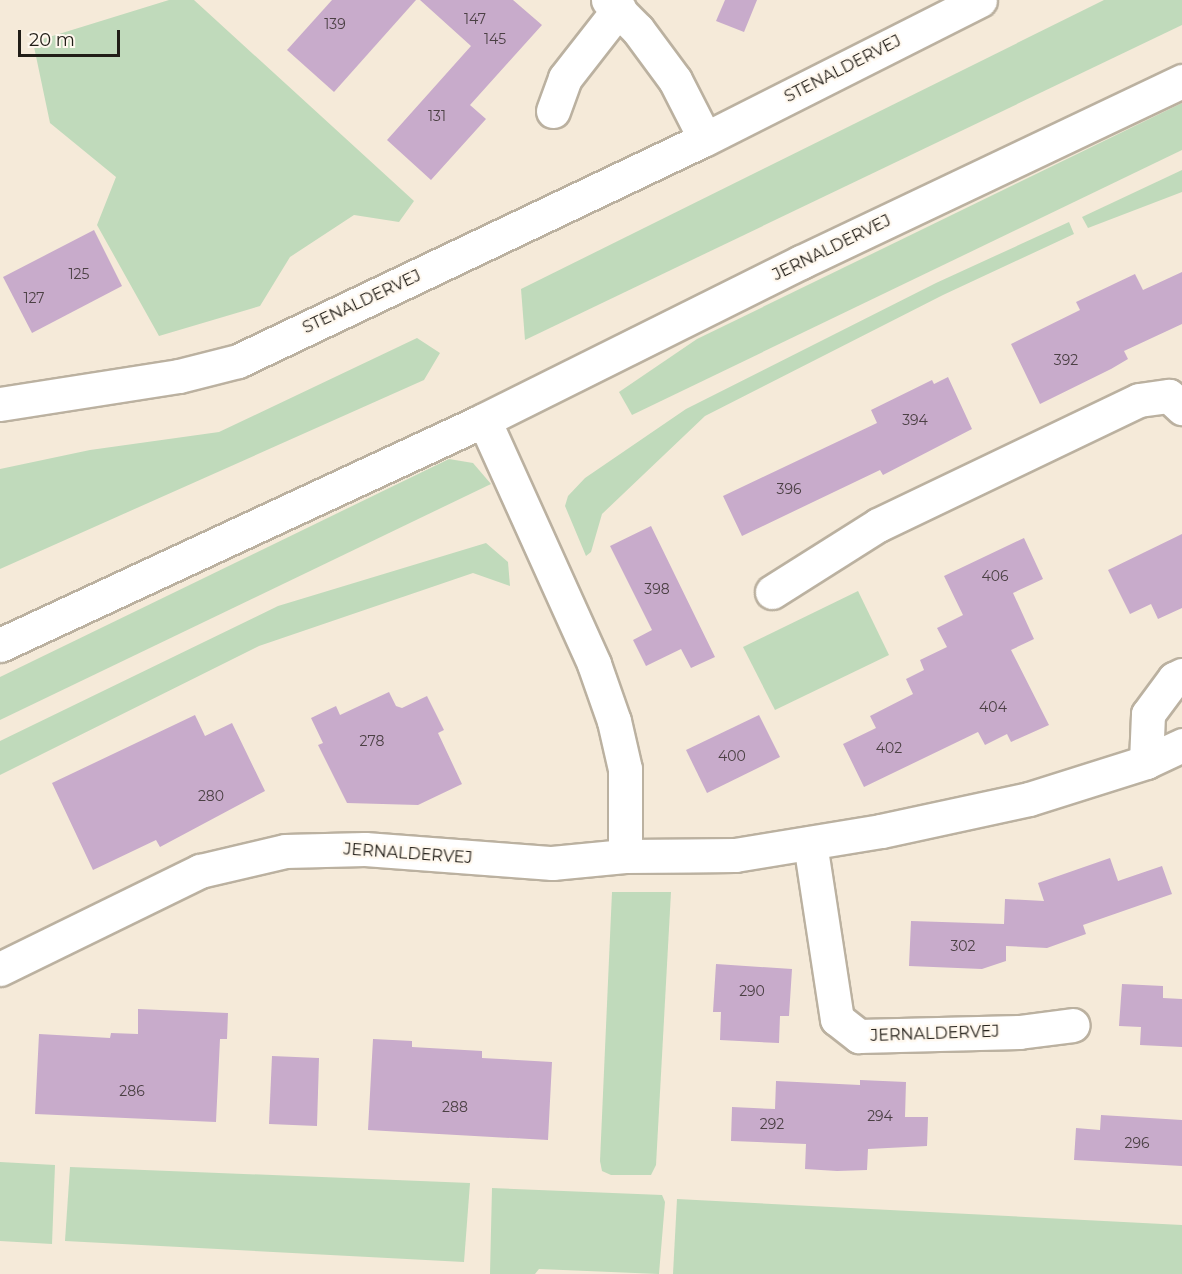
<!DOCTYPE html>
<html>
<head>
<meta charset="utf-8">
<style>
	body { margin:0 }
	#map { position:relative; width:1182px; height:1274px; overflow:hidden; background:#f5ead9; font-family:Montserrat,sans-serif }
	div>[style] { position:absolute }
	.green>* { inset:0; background:#c0dabb }
	.building>* { inset:0; background:#c8abcb }
	.roads { filter:drop-shadow(2px 0 #bbb1a0) drop-shadow(-2px 0 #bbb1a0) drop-shadow(0 2px #bbb1a0) drop-shadow(0 -2px #bbb1a0) }
	.minor>* { height:33px; margin:-16.5px; padding:0 16.5px; transform-origin:16.5px; border-radius:16.5px; background:#fff }
	span { translate:-50% -50%; white-space:nowrap; text-align:center; line-height:1.15; -webkit-text-stroke:4.5px #fff8ee; paint-order:stroke }
	.number-label { font-size:14px; color:#4b4044 }
	.number-label span { -webkit-text-stroke-width:0 }
	.street-label { font-size:16px; color:#211d17 }
	.scale { position:absolute; left:18px; top:30px; width:102px; height:27px; box-sizing:border-box; border:3px solid #211d17; border-top:0; padding-left:8px; font-size:18px; line-height:21px; white-space:nowrap; color:#211d17; -webkit-text-stroke:4px #fff8ee; paint-order:stroke }
</style>
</head>
<body>
<div id="map">
	<div class="green">
		<i style="clip-path:polygon(169px 0,194px 0,414px 201px,399px 222px,354px 215px,290px 257px,260px 306px,159px 336px,97px 225px,116px 177px,50px 123px,33px 42px)"></i>
		<i style="clip-path:polygon(1104px 0,1182px 0,1182px 25px,525px 340px,521px 289px)"></i>
		<i style="clip-path:polygon(1182px 103px,1182px 150px,632px 415px,619px 392px,697px 339px)"></i>
		<i style="clip-path:polygon(1182px 170px,1182px 192px,1088px 228px,1082px 217px)"></i>
		<i style="clip-path:polygon(1069px 222px,1074px 234px,943px 295px,705px 416px,602px 514px,591px 552px,586px 556px,565px 506px,568px 496px,585px 478px,686px 409px,936px 283px)"></i>
		<i style="clip-path:polygon(417px 338px,440px 353px,424px 380px,0 569px,0 469px,90px 450px,219px 432px)"></i>
		<i style="clip-path:polygon(449px 459px,473px 463px,491px 484px,0 720px,0 677px)"></i>
		<i style="clip-path:polygon(486px 543px,508px 562px,510px 586px,473px 573px,259px 646px,0 775px,0 741px,278px 606px)"></i>
		<i style="clip-path:polygon(858px 591px,889px 655px,775px 710px,743px 647px)"></i>
		<i style="clip-path:polygon(612px 892px,671px 892px,656px 1165px,651px 1175px,611px 1175px,602px 1171px,600px 1161px)"></i>
		<i style="clip-path:polygon(0 1162px,55px 1165px,52px 1244px,0 1241px)"></i>
		<i style="clip-path:polygon(70px 1167px,470px 1183px,464px 1262px,65px 1241px)"></i>
		<i style="clip-path:polygon(492px 1188px,662px 1195px,665px 1202px,659px 1274px,539px 1269px,535px 1274px,490px 1274px)"></i>
		<i style="clip-path:polygon(677px 1199px,1182px 1225px,1182px 1274px,673px 1274px)"></i>
	</div>
	<div class="building">
		<i style="clip-path:polygon(332px 0,416px 0,334px 92px,287px 50px)"></i>
		<i style="clip-path:polygon(420px 0,513px 0,542px 25px,470px 105px,486px 119px,431px 180px,387px 140px,471px 46px)"></i>
		<i style="clip-path:polygon(725px 0,757px 0,744px 32px,716px 21px)"></i>
		<i style="clip-path:polygon(94px 230px,122px 286px,32px 333px,3px 277px)"></i>
		<i style="clip-path:polygon(1182px 272px,1182px 324px,1124px 351px,1128px 359px,1111px 369px,1040px 404px,1011px 344px,1080px 310px,1076px 302px,1135px 274px,1143px 290px)"></i>
		<i style="clip-path:polygon(948px 377px,972px 429px,883px 475px,880px 470px,742px 536px,723px 496px,877px 423px,871px 410px,932px 380px,934px 384px)"></i>
		<i style="clip-path:polygon(651px 526px,715px 657px,691px 668px,681px 649px,646px 666px,633px 640px,652px 630px,610px 546px)"></i>
		<i style="clip-path:polygon(1182px 534px,1182px 608px,1158px 619px,1151px 604px,1130px 614px,1108px 570px)"></i>
		<i style="clip-path:polygon(1024px 538px,1043px 579px,1013px 593px,1034px 639px,1011px 650px,1049px 725px,1011px 742px,1007px 734px,985px 745px,978px 732px,864px 787px,843px 744px,876px 728px,870px 716px,913px 694px,906px 679px,924px 670px,920px 660px,947px 647px,937px 628px,963px 615px,944px 576px)"></i>
		<i style="clip-path:polygon(389px 692px,396px 706px,402px 708px,427px 696px,444px 730px,438px 733px,462px 784px,418px 805px,347px 803px,318px 745px,323px 743px,311px 718px,336px 706px,340px 715px)"></i>
		<i style="clip-path:polygon(195px 715px,205px 736px,232px 723px,265px 791px,160px 847px,156px 840px,93px 870px,52px 783px)"></i>
		<i style="clip-path:polygon(759px 715px,780px 757px,707px 793px,686px 750px)"></i>
		<i style="clip-path:polygon(1110px 858px,1118px 881px,1162px 866px,1172px 894px,1083px 925px,1086px 934px,1047px 948px,1006px 946px,1006px 961px,982px 969px,909px 966px,911px 921px,1004px 924px,1005px 899px,1044px 901px,1038px 883px)"></i>
		<i style="clip-path:polygon(716px 964px,792px 969px,789px 1016px,780px 1016px,779px 1043px,720px 1040px,721px 1012px,713px 1012px)"></i>
		<i style="clip-path:polygon(1122px 984px,1163px 986px,1163px 998px,1182px 999px,1182px 1047px,1140px 1045px,1141px 1027px,1119px 1026px)"></i>
		<i style="clip-path:polygon(138px 1009px,228px 1013px,227px 1039px,220px 1039px,216px 1122px,35px 1114px,39px 1034px,110px 1038px,111px 1033px,138px 1034px)"></i>
		<i style="clip-path:polygon(373px 1039px,412px 1041px,412px 1047px,482px 1051px,482px 1058px,552px 1062px,548px 1140px,368px 1130px)"></i>
		<i style="clip-path:polygon(272px 1056px,319px 1058px,317px 1126px,269px 1124px)"></i>
		<i style="clip-path:polygon(860px 1080px,906px 1082px,905px 1117px,928px 1117px,927px 1146px,868px 1149px,867px 1170px,837px 1171px,805px 1169px,806px 1144px,731px 1141px,732px 1107px,775px 1109px,776px 1081px,860px 1085px)"></i>
		<i style="clip-path:polygon(1101px 1115px,1182px 1120px,1182px 1166px,1074px 1160px,1076px 1128px,1100px 1130px)"></i>
	</div>
	<div class="roads">
		<div class="minor">
			<i style="left:608px;top:0;width:42px;rotate:45deg"></i>
			<i style="left:638px;top:30px;width:62px;rotate:53.5deg"></i>
			<i style="left:675px;top:80px;width:66px;rotate:63deg"></i>
			<i style="left:553px;top:111px;width:35px;rotate:-70deg"></i>
			<i style="left:565px;top:78px;width:88px;rotate:-52deg"></i>
			<i style="left:0;top:404px;width:181px;rotate:-8.9deg"></i>
			<i style="left:179px;top:376px;width:61px;rotate:-14.3deg"></i>
			<i style="left:238px;top:361px;width:517px;rotate:-25.43deg"></i>
			<i style="left:705px;top:139px;width:308px;rotate:-26.8deg"></i>
			<i style="left:484px;top:420px;width:268px;rotate:65.7deg"></i>
			<i style="left:594px;top:664px;width:60px;rotate:70.7deg"></i>
			<i style="left:614px;top:721px;width:49px;rotate:77.1deg"></i>
			<i style="left:625px;top:769px;width:87px;rotate:90deg"></i>
			<i style="left:772px;top:592px;width:125px;rotate:-32.3deg"></i>
			<i style="left:878px;top:525px;width:289px;rotate:-25.6deg"></i>
			<i style="left:1139px;top:400px;width:30px;rotate:-8deg"></i>
			<i style="left:1169px;top:396px;width:18px;rotate:43deg"></i>
			<i style="left:0;top:645px;width:529px;rotate:-24.92deg"></i>
			<i style="left:480px;top:422px;width:359px;rotate:-26.5deg"></i>
			<i style="left:801px;top:262px;width:422px;rotate:-25.4deg"></i>
			<i style="left:1146px;top:762px;width:48px;rotate:-87.6deg"></i>
			<i style="left:1148px;top:714px;width:44px;rotate:-53.4deg"></i>
			<i style="left:1174px;top:679px;width:9px;rotate:-27deg"></i>
			<i style="left:810px;top:843px;width:178px;rotate:81.3deg"></i>
			<i style="left:837px;top:1019px;width:28px;rotate:38deg"></i>
			<i style="left:859px;top:1036px;width:160px;rotate:-1.4deg"></i>
			<i style="left:1019px;top:1032px;width:54px;rotate:-7.4deg"></i>
			<i style="left:0;top:969px;width:223px;rotate:-26.1deg"></i>
			<i style="left:200px;top:871px;width:87px;rotate:-13.2deg"></i>
			<i style="left:285px;top:851px;width:80px;rotate:-1.4deg"></i>
			<i style="left:365px;top:849px;width:188px;rotate:4.3deg"></i>
			<i style="left:552px;top:863px;width:73px;rotate:-5.5deg"></i>
			<i style="left:625px;top:856px;width:110px;rotate:-0.5deg"></i>
			<i style="left:735px;top:855px;width:148px;rotate:-9.3deg"></i>
			<i style="left:881px;top:831px;width:151px;rotate:-12.2deg"></i>
			<i style="left:1029px;top:799px;width:123px;rotate:-17.5deg"></i>
			<i style="left:1146px;top:762px;width:40px;rotate:-25deg"></i>
		</div>
	</div>
	<div class="number-label">
		<span style="left:475px;top:19px">147</span>
		<span style="left:335px;top:24px">139</span>
		<span style="left:495px;top:39px">145</span>
		<span style="left:437px;top:116px">131</span>
		<span style="left:79px;top:274px">125</span>
		<span style="left:34px;top:298px">127</span>
		<span style="left:1066px;top:360px">392</span>
		<span style="left:915px;top:420px">394</span>
		<span style="left:789px;top:489px">396</span>
		<span style="left:995px;top:576px">406</span>
		<span style="left:657px;top:589px">398</span>
		<span style="left:993px;top:707px">404</span>
		<span style="left:372px;top:741px">278</span>
		<span style="left:889px;top:748px">402</span>
		<span style="left:732px;top:756px">400</span>
		<span style="left:211px;top:796px">280</span>
		<span style="left:963px;top:946px">302</span>
		<span style="left:752px;top:991px">290</span>
		<span style="left:132px;top:1091px">286</span>
		<span style="left:455px;top:1107px">288</span>
		<span style="left:880px;top:1116px">294</span>
		<span style="left:772px;top:1124px">292</span>
		<span style="left:1137px;top:1143px">296</span>
	</div>
	<div class="street-label">
		<span style="left:843px;top:69px;rotate:-27deg">STENALDERVEJ</span>
		<span style="left:832px;top:248px;rotate:-26deg">JERNALDERVEJ</span>
		<span style="left:362px;top:302px;rotate:-25deg">STENALDERVEJ</span>
		<span style="left:408px;top:854px;rotate:4deg">JERNALDERVEJ</span>
		<span style="left:935px;top:1034px;rotate:-2deg">JERNALDERVEJ</span>
	</div>
	<div class="scale">20 m</div>
</div>
</body>
</html>
